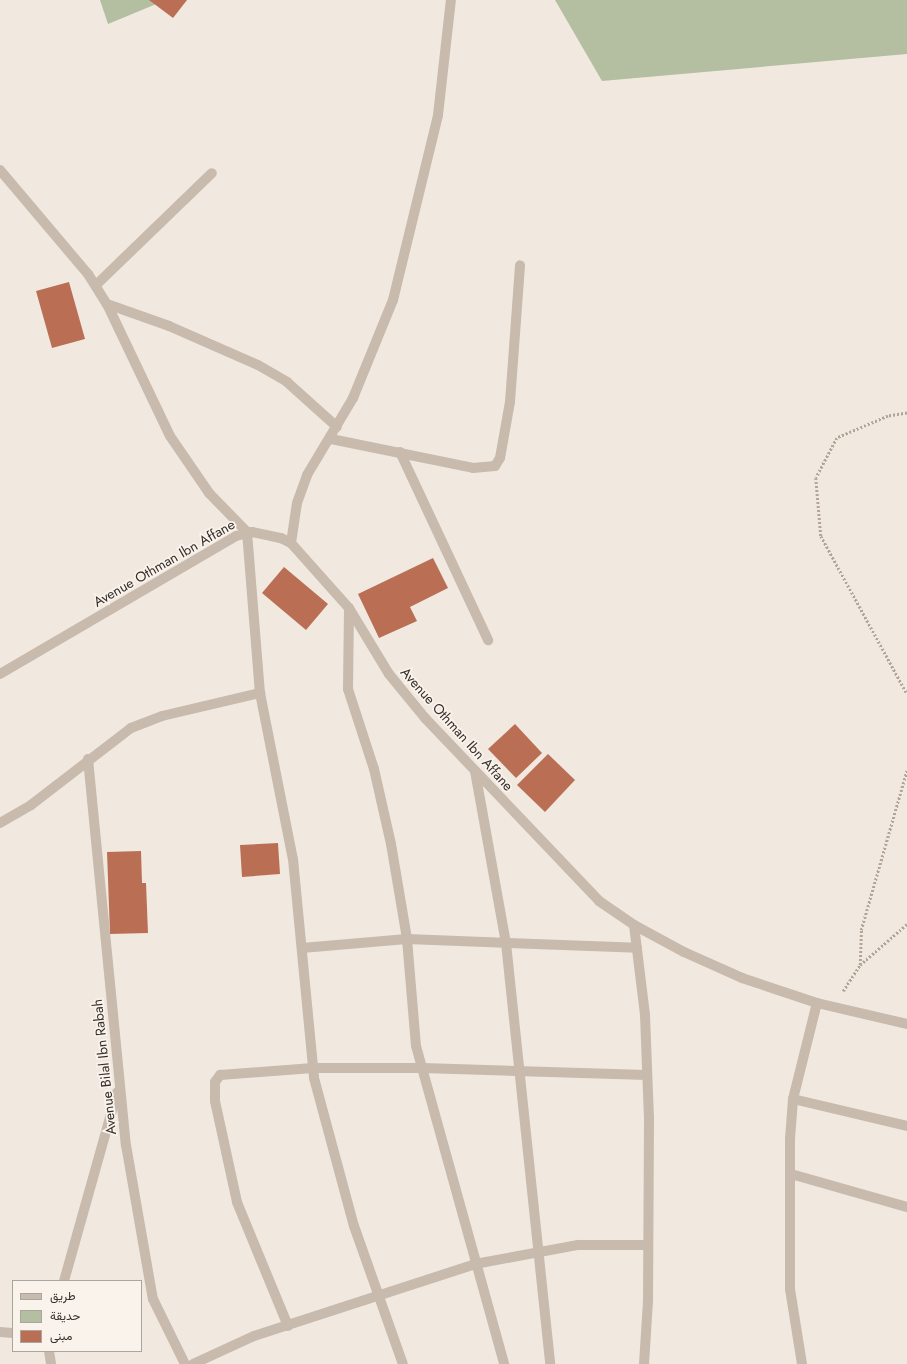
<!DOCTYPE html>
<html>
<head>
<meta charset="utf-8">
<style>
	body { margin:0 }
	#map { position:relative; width:907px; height:1364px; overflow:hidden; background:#f1e9e0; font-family:Jost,Vazirmatn,sans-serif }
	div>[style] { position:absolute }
	.green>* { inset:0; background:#b4bea1 }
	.building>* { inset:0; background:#ba6f55 }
	.path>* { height:2.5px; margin-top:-1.25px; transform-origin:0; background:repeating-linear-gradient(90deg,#b3a497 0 2px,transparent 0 4px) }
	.minor>* { height:10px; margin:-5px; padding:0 5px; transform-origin:5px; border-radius:5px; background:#c8baad }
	span { translate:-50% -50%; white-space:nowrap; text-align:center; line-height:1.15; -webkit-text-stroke:3.5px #f9f3ec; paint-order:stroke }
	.street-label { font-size:14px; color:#372f2b }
	.legend { position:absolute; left:12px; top:1280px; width:130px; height:72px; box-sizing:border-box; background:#f9f3ec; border:1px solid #aba59f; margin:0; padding:5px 7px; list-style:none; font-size:12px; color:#372f2b }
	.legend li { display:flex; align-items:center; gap:8px; height:20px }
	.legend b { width:20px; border:1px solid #aba59f }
</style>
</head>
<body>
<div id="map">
	<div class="green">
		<i style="clip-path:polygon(100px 0,166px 0,108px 24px)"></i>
		<i style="clip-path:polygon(555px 0,907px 0,907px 54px,602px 81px)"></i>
	</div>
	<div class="building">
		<i style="clip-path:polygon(149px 0,187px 0,173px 18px)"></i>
		<i style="clip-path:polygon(69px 282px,85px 339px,52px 348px,36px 291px)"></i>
		<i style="clip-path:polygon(433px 558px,448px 588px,410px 607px,417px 621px,379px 638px,358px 594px)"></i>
		<i style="clip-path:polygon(284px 567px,328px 604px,306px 630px,262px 593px)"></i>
		<i style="clip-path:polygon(515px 724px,542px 753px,516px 778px,488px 749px)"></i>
		<i style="clip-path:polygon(548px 754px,575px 780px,545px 812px,517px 785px)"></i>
		<i style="clip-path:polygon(278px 843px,280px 874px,242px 877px,240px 845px)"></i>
		<i style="clip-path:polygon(141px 851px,142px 883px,146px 883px,148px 933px,110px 934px,107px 852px)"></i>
	</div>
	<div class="path">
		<i style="left:907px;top:413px;width:19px;rotate:171deg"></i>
		<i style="left:888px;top:416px;width:56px;rotate:156.7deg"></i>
		<i style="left:837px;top:438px;width:45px;rotate:117.7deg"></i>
		<i style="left:816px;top:478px;width:58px;rotate:85.1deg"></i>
		<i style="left:821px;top:536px;width:180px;rotate:61.4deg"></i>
		<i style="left:860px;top:965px;width:35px;rotate:-88deg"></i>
		<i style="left:861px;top:930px;width:166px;rotate:-74deg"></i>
		<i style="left:843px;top:991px;width:31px;rotate:-57deg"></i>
		<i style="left:860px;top:965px;width:62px;rotate:-41.1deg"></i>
	</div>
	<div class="minor">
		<i style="left:0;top:170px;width:136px;rotate:49.8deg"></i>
		<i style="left:88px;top:274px;width:36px;rotate:58deg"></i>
		<i style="left:107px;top:304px;width:146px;rotate:64.5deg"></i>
		<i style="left:170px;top:436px;width:69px;rotate:55.6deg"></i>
		<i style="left:209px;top:493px;width:54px;rotate:45.7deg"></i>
		<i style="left:247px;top:532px;width:162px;rotate:85.4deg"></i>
		<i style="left:260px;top:693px;width:169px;rotate:78.8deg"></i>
		<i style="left:293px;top:859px;width:220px;rotate:84.5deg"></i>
		<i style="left:314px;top:1078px;width:153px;rotate:74.9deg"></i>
		<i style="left:354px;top:1226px;width:146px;rotate:70.5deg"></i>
		<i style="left:96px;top:285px;width:161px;rotate:-44deg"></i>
		<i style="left:107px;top:304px;width:66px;rotate:19.5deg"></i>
		<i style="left:169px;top:326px;width:97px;rotate:23.7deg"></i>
		<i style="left:258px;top:365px;width:34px;rotate:30deg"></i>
		<i style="left:287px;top:382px;width:67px;rotate:42deg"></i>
		<i style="left:331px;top:439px;width:145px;rotate:11.5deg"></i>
		<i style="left:473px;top:468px;width:22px;rotate:-5deg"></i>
		<i style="left:495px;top:466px;width:9px;rotate:-58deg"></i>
		<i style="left:500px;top:458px;width:57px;rotate:-79.9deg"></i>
		<i style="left:510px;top:402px;width:137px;rotate:-85.8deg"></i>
		<i style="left:400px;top:452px;width:208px;rotate:64.9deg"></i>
		<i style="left:291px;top:543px;width:40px;rotate:-81.5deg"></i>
		<i style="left:297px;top:503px;width:30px;rotate:-70deg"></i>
		<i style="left:307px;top:475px;width:90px;rotate:-59.1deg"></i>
		<i style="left:353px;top:398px;width:106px;rotate:-67.8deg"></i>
		<i style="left:393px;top:300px;width:190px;rotate:-76.3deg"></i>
		<i style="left:438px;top:115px;width:116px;rotate:-83.6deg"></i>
		<i style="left:349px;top:608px;width:81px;rotate:90.7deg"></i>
		<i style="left:348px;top:689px;width:84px;rotate:72deg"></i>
		<i style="left:374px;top:769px;width:77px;rotate:77.2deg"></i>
		<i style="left:391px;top:844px;width:96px;rotate:80.4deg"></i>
		<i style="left:407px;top:939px;width:107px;rotate:85.2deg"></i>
		<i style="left:416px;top:1046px;width:330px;rotate:74.5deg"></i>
		<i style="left:0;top:674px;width:273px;rotate:-30.3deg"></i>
		<i style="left:236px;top:536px;width:16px;rotate:-14deg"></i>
		<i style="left:252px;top:532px;width:30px;rotate:12deg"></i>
		<i style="left:281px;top:538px;width:11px;rotate:27deg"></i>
		<i style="left:291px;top:543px;width:87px;rotate:48.3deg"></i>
		<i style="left:349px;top:608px;width:77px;rotate:58.8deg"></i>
		<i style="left:389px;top:674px;width:57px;rotate:50.7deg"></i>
		<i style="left:425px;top:718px;width:253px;rotate:46.4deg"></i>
		<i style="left:599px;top:901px;width:42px;rotate:34.4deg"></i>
		<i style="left:634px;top:925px;width:57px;rotate:28.4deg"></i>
		<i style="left:684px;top:952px;width:64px;rotate:24.1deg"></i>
		<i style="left:742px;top:978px;width:79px;rotate:18.4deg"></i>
		<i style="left:817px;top:1003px;width:92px;rotate:13.1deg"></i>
		<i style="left:88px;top:759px;width:388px;rotate:84.4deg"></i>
		<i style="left:126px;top:1145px;width:156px;rotate:80.1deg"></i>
		<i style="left:153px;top:1299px;width:72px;rotate:63.8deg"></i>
		<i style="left:475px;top:771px;width:175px;rotate:79.8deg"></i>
		<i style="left:506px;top:943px;width:423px;rotate:84deg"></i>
		<i style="left:0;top:823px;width:36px;rotate:-30deg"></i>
		<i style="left:31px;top:805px;width:126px;rotate:-37.6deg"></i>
		<i style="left:131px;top:728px;width:33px;rotate:-21deg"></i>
		<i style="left:162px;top:716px;width:101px;rotate:-13.2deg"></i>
		<i style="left:634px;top:925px;width:91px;rotate:83deg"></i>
		<i style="left:645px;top:1015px;width:102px;rotate:87.8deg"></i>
		<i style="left:649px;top:1117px;width:184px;rotate:90.3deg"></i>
		<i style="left:648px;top:1301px;width:63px;rotate:93.6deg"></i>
		<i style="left:302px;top:948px;width:105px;rotate:-4.9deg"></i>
		<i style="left:407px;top:939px;width:230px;rotate:2.2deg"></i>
		<i style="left:793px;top:1099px;width:117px;rotate:13.3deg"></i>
		<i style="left:791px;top:1174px;width:121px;rotate:15.9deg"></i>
		<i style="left:64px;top:1281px;width:196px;rotate:-74.3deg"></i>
		<i style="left:288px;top:1326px;width:134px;rotate:-112.4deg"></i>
		<i style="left:237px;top:1202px;width:103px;rotate:-102.3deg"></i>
		<i style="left:215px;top:1101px;width:19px;rotate:-90deg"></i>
		<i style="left:215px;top:1082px;width:9px;rotate:-54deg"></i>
		<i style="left:220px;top:1075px;width:93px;rotate:-4.3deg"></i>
		<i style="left:313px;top:1068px;width:110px"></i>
		<i style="left:423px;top:1068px;width:224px;rotate:1.8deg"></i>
		<i style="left:0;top:1332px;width:13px;rotate:4deg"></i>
		<i style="left:49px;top:1351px;width:13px;rotate:81deg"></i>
		<i style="left:193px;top:1364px;width:67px;rotate:-24.7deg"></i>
		<i style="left:254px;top:1336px;width:232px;rotate:-18deg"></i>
		<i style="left:475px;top:1264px;width:105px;rotate:-10.5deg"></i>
		<i style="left:578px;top:1245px;width:70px"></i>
		<i style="left:802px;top:1364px;width:76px;rotate:-99.1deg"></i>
		<i style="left:790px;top:1289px;width:150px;rotate:-90deg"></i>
		<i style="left:790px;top:1139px;width:40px;rotate:-85.7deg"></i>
		<i style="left:793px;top:1099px;width:99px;rotate:-76deg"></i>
	</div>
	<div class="street-label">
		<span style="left:164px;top:563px;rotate:-30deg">Avenue Othman Ibn Affane</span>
		<span style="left:457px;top:729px;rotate:48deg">Avenue Othman Ibn Affane</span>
		<span style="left:104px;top:1067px;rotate:-96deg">Avenue Bilal Ibn Rabah</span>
	</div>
	<ul class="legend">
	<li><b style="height:5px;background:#c8baad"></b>طريق</li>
	<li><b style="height:11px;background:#b4bea1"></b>حديقة</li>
	<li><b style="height:11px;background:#ba6f55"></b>مبنى</li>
	</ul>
</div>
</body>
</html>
